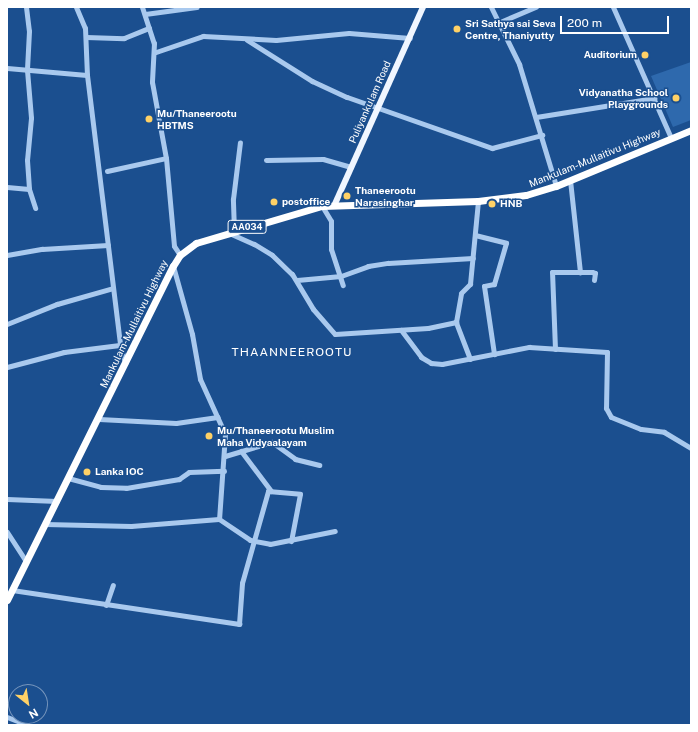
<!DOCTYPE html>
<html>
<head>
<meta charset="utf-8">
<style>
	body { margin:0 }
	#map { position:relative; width:698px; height:732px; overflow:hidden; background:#1b4f8f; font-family:"Public Sans",sans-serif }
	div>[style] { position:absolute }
	.green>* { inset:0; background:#2e69ad }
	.minor>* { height:5px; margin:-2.5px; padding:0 2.5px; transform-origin:2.5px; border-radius:2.5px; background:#a9c9ee }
	.major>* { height:6px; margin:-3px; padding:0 3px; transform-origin:3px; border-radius:3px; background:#f0f6ff }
	.highway>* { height:7px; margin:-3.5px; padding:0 3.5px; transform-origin:3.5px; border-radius:3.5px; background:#fff }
	.dots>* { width:11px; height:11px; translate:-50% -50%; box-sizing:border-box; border:2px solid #1b4f8f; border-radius:50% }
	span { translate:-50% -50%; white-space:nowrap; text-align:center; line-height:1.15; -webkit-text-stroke:3px #1b4f8f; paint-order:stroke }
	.shield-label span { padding:1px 3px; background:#1b4f8f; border:1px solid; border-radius:3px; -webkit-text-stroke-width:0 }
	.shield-label { font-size:9px; color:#fff; font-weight:700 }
	.poi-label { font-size:10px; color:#fff; font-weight:700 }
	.left { translate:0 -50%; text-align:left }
	.right { translate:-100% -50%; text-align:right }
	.street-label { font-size:10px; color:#fff }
	.quarter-label { font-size:12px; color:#fff; letter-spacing:1px }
	.frame { position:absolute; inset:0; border:8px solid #fff; pointer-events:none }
	.north { position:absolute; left:8px; top:684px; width:40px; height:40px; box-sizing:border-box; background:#1b4f8f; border:1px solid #7695bc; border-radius:50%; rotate:150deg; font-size:11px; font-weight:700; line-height:16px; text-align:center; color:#fff }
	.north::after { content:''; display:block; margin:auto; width:14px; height:18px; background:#ffd166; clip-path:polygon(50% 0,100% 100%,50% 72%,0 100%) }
	.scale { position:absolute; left:560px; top:16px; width:109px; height:18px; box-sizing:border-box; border:2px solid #fff; border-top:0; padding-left:5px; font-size:12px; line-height:14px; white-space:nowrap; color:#fff; -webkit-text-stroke:3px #1b4f8f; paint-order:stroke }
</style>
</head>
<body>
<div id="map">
	<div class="green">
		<i style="clip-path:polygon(691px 62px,691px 120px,673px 127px,651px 76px)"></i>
	</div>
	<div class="minor">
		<i style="left:26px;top:7px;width:24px;rotate:83deg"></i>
		<i style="left:29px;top:31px;width:39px;rotate:93deg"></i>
		<i style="left:27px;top:70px;width:48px;rotate:85.2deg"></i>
		<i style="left:31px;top:118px;width:42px;rotate:95.4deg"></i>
		<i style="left:27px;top:160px;width:29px;rotate:86deg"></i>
		<i style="left:29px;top:189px;width:20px;rotate:72deg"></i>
		<i style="left:76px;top:7px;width:23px;rotate:67deg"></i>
		<i style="left:85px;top:28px;width:47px;rotate:87.6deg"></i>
		<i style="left:87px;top:75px;width:272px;rotate:83deg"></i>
		<i style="left:120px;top:345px;width:19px;rotate:74deg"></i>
		<i style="left:142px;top:7px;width:38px;rotate:72deg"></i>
		<i style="left:154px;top:43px;width:39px;rotate:93deg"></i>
		<i style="left:152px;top:82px;width:77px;rotate:79.6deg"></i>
		<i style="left:166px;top:158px;width:88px;rotate:84.8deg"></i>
		<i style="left:174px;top:246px;width:11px;rotate:56deg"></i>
		<i style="left:491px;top:7px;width:64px;rotate:63.8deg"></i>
		<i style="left:519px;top:64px;width:127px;rotate:73.1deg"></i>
		<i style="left:613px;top:7px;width:143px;rotate:66.1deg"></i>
		<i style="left:145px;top:14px;width:52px;rotate:-7.7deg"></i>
		<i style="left:500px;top:22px;width:39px;rotate:-23deg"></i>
		<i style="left:86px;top:37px;width:38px;rotate:2deg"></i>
		<i style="left:124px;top:38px;width:27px;rotate:-22deg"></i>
		<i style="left:247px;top:40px;width:77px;rotate:32.2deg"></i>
		<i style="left:312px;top:81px;width:38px;rotate:25deg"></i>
		<i style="left:347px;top:97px;width:154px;rotate:19.4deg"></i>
		<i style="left:492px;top:148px;width:52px;rotate:-14.6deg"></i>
		<i style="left:156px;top:52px;width:50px;rotate:-18.8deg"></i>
		<i style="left:203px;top:36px;width:73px;rotate:3.1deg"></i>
		<i style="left:276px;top:40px;width:73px;rotate:-5.5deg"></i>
		<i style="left:349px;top:33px;width:61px;rotate:4.7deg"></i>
		<i style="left:7px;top:68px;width:80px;rotate:5deg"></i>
		<i style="left:536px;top:117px;width:120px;rotate:-9.1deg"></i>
		<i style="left:266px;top:160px;width:57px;rotate:-1deg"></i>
		<i style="left:323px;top:159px;width:29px;rotate:16deg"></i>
		<i style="left:107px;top:171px;width:60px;rotate:-12.4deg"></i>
		<i style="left:570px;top:180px;width:93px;rotate:83.8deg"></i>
		<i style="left:7px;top:187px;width:22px;rotate:5deg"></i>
		<i style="left:322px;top:206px;width:17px;rotate:59deg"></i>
		<i style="left:331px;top:221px;width:28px;rotate:90deg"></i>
		<i style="left:331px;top:249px;width:38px;rotate:72deg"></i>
		<i style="left:234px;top:231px;width:32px;rotate:-92deg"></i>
		<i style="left:233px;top:199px;width:57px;rotate:-83deg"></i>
		<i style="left:229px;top:233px;width:27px;rotate:24deg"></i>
		<i style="left:254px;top:244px;width:21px;rotate:31deg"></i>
		<i style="left:272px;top:255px;width:28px;rotate:44deg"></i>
		<i style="left:292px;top:274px;width:41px;rotate:59deg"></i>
		<i style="left:313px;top:309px;width:33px;rotate:49deg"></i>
		<i style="left:335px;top:334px;width:93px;rotate:-3.7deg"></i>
		<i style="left:428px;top:328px;width:29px;rotate:-12deg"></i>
		<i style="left:475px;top:235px;width:32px;rotate:14deg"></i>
		<i style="left:506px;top:243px;width:43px;rotate:106.3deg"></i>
		<i style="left:494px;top:284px;width:10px;rotate:169deg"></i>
		<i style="left:484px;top:286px;width:69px;rotate:81.6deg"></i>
		<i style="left:7px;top:255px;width:36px;rotate:-10deg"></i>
		<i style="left:42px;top:249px;width:66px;rotate:-3.5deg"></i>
		<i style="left:173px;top:266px;width:71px;rotate:74.4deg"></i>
		<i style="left:192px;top:334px;width:46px;rotate:79.9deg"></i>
		<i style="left:200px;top:379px;width:60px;rotate:65.6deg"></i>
		<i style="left:225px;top:434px;width:85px;rotate:94deg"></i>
		<i style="left:219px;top:519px;width:37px;rotate:34deg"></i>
		<i style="left:250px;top:540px;width:20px;rotate:11deg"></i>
		<i style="left:270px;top:544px;width:66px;rotate:-11.3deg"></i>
		<i style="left:297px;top:280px;width:44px;rotate:-5.2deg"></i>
		<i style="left:341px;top:276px;width:29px;rotate:-20deg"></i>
		<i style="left:368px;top:266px;width:20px;rotate:-9deg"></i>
		<i style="left:388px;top:263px;width:85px;rotate:-3.4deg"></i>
		<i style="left:7px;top:324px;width:54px;rotate:-21.8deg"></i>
		<i style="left:57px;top:304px;width:58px;rotate:-15.9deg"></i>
		<i style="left:401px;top:330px;width:34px;rotate:53deg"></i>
		<i style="left:421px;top:357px;width:12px;rotate:31deg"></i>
		<i style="left:431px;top:363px;width:11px;rotate:5deg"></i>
		<i style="left:442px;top:364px;width:89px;rotate:-11.1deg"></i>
		<i style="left:529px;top:347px;width:78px;rotate:3.7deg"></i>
		<i style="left:607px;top:352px;width:56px;rotate:91deg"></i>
		<i style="left:606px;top:408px;width:10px;rotate:61deg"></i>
		<i style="left:611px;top:417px;width:32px;rotate:22deg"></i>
		<i style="left:641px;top:429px;width:23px;rotate:7deg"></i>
		<i style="left:664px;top:432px;width:31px;rotate:31deg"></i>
		<i style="left:555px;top:349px;width:77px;rotate:-92.2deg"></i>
		<i style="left:552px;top:272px;width:40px"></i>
		<i style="left:592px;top:272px;width:3px;rotate:18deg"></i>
		<i style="left:595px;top:273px;width:7px;rotate:98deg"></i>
		<i style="left:470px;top:359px;width:40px;rotate:-111deg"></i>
		<i style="left:456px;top:322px;width:29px;rotate:-80deg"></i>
		<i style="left:461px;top:293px;width:13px;rotate:-45deg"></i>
		<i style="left:470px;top:284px;width:83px;rotate:-84.5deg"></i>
		<i style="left:7px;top:367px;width:59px;rotate:-14.7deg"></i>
		<i style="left:64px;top:352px;width:56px;rotate:-7.1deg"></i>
		<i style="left:99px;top:419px;width:77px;rotate:3deg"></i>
		<i style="left:176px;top:423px;width:42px;rotate:-8.1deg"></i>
		<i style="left:241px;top:451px;width:50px;rotate:53.1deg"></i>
		<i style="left:225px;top:456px;width:49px;rotate:-16.6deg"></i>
		<i style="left:272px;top:442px;width:29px;rotate:36deg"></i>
		<i style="left:295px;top:459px;width:25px;rotate:14deg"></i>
		<i style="left:68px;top:478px;width:34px;rotate:15deg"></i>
		<i style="left:101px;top:487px;width:25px;rotate:2deg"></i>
		<i style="left:126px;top:488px;width:54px;rotate:-9.6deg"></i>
		<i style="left:179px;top:479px;width:12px;rotate:-35deg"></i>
		<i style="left:189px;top:472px;width:35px;rotate:-2deg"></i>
		<i style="left:7px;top:499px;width:50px;rotate:2.3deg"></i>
		<i style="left:45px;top:524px;width:86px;rotate:1.3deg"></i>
		<i style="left:131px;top:526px;width:88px;rotate:-4.5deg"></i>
		<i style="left:7px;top:532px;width:35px;rotate:57deg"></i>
		<i style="left:12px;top:590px;width:230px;rotate:8.5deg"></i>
		<i style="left:239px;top:624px;width:41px;rotate:-85.8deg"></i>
		<i style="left:242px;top:583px;width:96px;rotate:-74.2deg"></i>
		<i style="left:268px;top:491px;width:32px;rotate:5deg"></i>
		<i style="left:300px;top:494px;width:48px;rotate:100.8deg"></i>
		<i style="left:106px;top:605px;width:21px;rotate:-71deg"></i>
		<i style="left:7px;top:717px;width:22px;rotate:21deg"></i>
	</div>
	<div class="major">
		<i style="left:334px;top:206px;width:218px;rotate:-65.9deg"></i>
	</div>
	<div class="highway">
		<i style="left:7px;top:600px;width:373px;rotate:-63.6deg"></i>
		<i style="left:173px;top:266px;width:13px;rotate:-58deg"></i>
		<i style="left:180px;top:255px;width:20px;rotate:-37deg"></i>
		<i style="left:196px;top:243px;width:131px;rotate:-16.4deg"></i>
		<i style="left:322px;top:206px;width:156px;rotate:-1.8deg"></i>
		<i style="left:478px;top:201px;width:48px;rotate:-7.1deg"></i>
		<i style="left:526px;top:195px;width:31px;rotate:-17deg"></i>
		<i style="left:556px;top:186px;width:146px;rotate:-22.5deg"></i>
	</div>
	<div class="dots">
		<i style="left:457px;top:29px;background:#ffd166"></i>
		<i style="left:645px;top:55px;background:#ffd166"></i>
		<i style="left:676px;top:98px;background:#ffd166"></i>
		<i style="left:149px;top:119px;background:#ffd166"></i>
		<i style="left:347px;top:196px;background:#ffd166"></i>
		<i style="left:274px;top:202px;background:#ffd166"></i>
		<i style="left:492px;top:204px;background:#ffd166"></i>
		<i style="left:209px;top:436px;background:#ffd166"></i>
		<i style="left:87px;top:472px;background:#ffd166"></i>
	</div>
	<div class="shield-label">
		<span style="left:247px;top:227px">AA034</span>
	</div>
	<div class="poi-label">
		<span class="left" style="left:465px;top:29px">Sri Sathya sai Seva<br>Centre, Thaniyutty</span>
		<span class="right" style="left:637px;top:55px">Auditorium</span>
		<span class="right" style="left:668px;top:98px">Vidyanatha School<br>Playgrounds</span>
		<span class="left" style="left:157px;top:119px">Mu/Thaneerootu<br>HBTMS</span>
		<span class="left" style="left:355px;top:196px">Thaneerootu<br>Narasinghar</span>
		<span class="left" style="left:282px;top:202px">postoffice</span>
		<span class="left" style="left:500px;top:204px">HNB</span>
		<span class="left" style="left:217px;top:436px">Mu/Thaneerootu Muslim<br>Maha Vidyaalayam</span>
		<span class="left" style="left:95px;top:472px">Lanka IOC</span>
	</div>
	<div class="street-label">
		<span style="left:370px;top:102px;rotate:-66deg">Puliyankulam Road</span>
		<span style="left:595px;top:158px;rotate:-22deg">Mankulam-Mullaitivu Highway</span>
		<span style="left:134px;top:324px;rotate:-64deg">Mankulam-Mullaitivu Highway</span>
	</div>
	<div class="quarter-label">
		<span style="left:292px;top:353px">THAANNEEROOTU</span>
	</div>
	<div class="frame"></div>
	<div class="north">N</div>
	<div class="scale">200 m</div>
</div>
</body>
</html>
